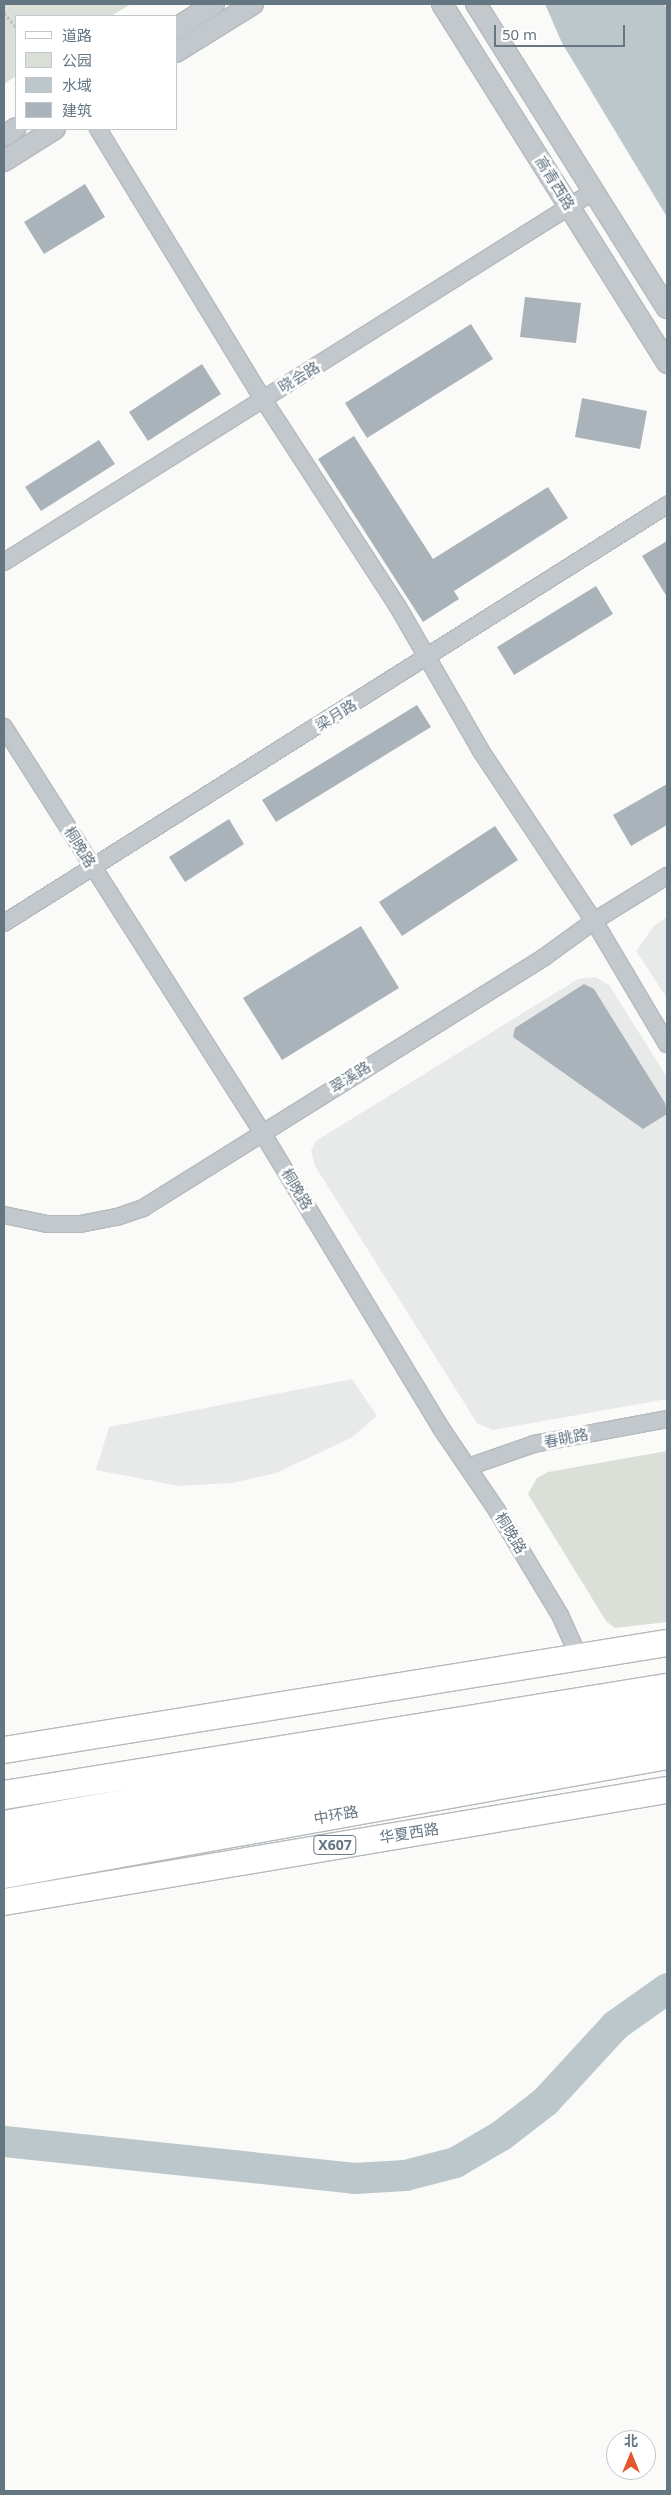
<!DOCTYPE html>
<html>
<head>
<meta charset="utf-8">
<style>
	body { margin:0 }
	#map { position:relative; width:671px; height:2495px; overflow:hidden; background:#fafaf8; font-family:"Noto Sans","Noto Sans SC",sans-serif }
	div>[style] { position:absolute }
	.built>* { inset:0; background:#e8e9e9 }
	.green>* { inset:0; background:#dadfd7 }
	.water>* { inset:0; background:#bbc7cb }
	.river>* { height:31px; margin:-15.5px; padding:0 15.5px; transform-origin:15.5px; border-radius:15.5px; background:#bbc7cb }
	.building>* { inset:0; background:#aab3b9 }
	.path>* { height:3px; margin-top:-1.5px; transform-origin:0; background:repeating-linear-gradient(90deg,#bbbfc2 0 2.5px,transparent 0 5px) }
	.roads { filter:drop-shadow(1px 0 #b5babe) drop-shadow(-1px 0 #b5babe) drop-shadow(0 1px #b5babe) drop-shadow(0 -1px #b5babe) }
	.minor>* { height:16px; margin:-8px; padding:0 8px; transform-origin:8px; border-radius:8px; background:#c3c8cc }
	.tertiary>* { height:20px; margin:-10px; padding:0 10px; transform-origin:10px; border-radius:10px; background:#c3c8cc }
	.primary>* { height:26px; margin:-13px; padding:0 13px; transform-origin:13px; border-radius:13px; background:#fff }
	.trunk>* { height:28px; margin:-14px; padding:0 14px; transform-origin:14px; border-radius:14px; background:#fff }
	span { translate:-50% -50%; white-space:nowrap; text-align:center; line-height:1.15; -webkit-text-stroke:5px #fff; paint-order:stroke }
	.shield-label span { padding:1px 4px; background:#fff; border:1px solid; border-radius:4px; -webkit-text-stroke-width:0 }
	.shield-label { font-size:14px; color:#657683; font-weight:700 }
	.street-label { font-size:15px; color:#657683 }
	.frame { position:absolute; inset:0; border:5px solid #657683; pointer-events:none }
	.legend { position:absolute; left:15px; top:15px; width:162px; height:115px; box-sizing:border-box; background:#fff; border:1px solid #c1c8cd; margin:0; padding:6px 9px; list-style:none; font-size:15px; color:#657683 }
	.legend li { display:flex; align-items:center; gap:10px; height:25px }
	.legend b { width:25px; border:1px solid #c1c8cd }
	.north { position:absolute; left:606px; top:2430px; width:50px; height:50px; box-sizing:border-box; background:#fff; border:1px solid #c1c8cd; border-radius:50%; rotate:0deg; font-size:14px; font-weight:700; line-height:20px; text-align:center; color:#657683 }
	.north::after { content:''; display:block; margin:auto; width:18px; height:22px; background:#e4572e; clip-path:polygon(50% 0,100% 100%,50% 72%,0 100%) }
	.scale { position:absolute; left:494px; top:25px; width:131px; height:22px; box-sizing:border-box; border:2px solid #657683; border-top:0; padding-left:6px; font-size:15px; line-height:18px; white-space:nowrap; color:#657683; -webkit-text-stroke:4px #fff; paint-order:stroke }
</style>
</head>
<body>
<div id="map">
	<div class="built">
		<i style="clip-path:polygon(667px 917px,667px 998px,636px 951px,654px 926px)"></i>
		<i style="clip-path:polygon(595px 977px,609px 985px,667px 1077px,667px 1399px,493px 1430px,477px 1423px,315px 1166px,311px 1151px,316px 1141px,578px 979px)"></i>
		<i style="clip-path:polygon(352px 1379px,377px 1416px,351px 1438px,276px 1473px,232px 1483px,179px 1486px,96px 1470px,109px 1427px)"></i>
	</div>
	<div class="green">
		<i style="clip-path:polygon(4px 4px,131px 4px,111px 16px,16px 16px,16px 76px,4px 84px)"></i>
		<i style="clip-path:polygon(667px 1451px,667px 1622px,615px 1628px,606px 1621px,528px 1494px,537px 1478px,548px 1472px)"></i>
	</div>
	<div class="water">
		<i style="clip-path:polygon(545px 4px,663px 4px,667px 8px,667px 217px,562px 43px)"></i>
	</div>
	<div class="river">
		<i style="left:4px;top:2141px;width:352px;rotate:6deg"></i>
		<i style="left:354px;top:2178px;width:51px;rotate:-3.4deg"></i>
		<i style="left:405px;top:2175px;width:52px;rotate:-14.6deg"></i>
		<i style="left:455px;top:2162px;width:53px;rotate:-30.4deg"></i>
		<i style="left:501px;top:2135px;width:56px;rotate:-37.7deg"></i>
		<i style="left:545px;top:2101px;width:103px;rotate:-47.4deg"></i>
		<i style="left:615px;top:2025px;width:64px;rotate:-35.4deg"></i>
	</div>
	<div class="building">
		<i style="clip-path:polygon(85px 184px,105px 217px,44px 254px,24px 222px)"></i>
		<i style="clip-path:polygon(525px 297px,581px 303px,576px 343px,520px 337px)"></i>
		<i style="clip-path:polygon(471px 324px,493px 359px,367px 438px,345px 403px)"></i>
		<i style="clip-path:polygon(202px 364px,221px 394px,148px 441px,129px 412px)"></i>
		<i style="clip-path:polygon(582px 398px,647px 411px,640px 449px,575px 437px)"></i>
		<i style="clip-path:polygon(354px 436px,433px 559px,548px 487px,568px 518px,454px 591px,459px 599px,423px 622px,318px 459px)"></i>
		<i style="clip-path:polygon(99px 440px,115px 464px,41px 511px,25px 487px)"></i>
		<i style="clip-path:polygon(667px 541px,667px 597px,642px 556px)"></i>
		<i style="clip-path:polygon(596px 586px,613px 614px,514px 675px,497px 647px)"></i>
		<i style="clip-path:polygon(417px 705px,431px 727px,276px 822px,262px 800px)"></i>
		<i style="clip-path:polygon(667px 784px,667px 825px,631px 846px,613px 815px)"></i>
		<i style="clip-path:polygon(229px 819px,244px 844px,185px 882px,169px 857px)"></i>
		<i style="clip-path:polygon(495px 826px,518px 860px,402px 936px,379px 902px)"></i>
		<i style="clip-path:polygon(361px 926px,399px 988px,282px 1060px,243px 998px)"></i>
		<i style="clip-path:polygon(584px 984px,594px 989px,665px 1103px,667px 1114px,643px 1129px,513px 1037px,515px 1028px)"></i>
	</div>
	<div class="path">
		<i style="left:4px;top:13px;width:18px;rotate:49deg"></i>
	</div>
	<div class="roads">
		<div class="minor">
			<i style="left:98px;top:129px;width:316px;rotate:58.6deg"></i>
			<i style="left:263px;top:399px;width:248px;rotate:57deg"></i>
			<i style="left:398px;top:607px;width:166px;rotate:60deg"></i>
			<i style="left:481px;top:751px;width:204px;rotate:56.4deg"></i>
			<i style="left:594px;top:921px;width:143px;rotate:59.3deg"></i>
			<i style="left:4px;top:562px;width:697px;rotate:-32.16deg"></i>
			<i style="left:4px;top:727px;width:482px;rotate:57.5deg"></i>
			<i style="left:263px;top:1134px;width:344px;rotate:58.8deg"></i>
			<i style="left:441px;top:1428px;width:98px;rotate:55.8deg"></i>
			<i style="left:496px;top:1509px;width:124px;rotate:58.9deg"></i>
			<i style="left:560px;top:1615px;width:46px;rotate:65.7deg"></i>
			<i style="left:4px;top:923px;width:784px;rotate:-32.23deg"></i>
			<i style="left:4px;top:1215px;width:44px;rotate:11.8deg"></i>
			<i style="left:47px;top:1224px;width:33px"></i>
			<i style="left:80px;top:1224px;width:38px;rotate:-11deg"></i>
			<i style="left:117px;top:1217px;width:28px;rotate:-19deg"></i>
			<i style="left:143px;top:1208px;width:472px;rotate:-32deg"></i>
			<i style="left:543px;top:958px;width:63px;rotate:-36deg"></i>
			<i style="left:594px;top:921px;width:86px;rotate:-31.7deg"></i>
			<i style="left:468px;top:1467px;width:70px;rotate:-19.2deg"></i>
			<i style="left:534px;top:1444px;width:135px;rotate:-10.6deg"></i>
		</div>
		<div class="tertiary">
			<i style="left:442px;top:4px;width:424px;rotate:57.9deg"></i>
			<i style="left:476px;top:4px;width:359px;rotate:57.9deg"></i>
			<i style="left:176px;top:28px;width:45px;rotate:-32.3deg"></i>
			<i style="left:176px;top:52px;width:91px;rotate:-31.9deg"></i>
			<i style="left:4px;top:136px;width:14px;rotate:-34deg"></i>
			<i style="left:4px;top:161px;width:60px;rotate:-32.1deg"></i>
		</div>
		<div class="primary">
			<i style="left:4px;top:1750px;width:672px;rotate:-9.17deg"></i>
			<i style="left:4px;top:1902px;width:672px;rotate:-9.59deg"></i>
		</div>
		<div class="trunk">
			<i style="left:4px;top:1795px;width:672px;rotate:-9.17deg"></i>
			<i style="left:4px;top:1825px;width:673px;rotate:-10.09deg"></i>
			<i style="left:4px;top:1849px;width:673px;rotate:-10.01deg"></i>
			<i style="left:4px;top:1874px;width:674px;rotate:-10.18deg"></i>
		</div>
	</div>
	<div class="shield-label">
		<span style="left:335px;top:1845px">X607</span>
	</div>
	<div class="street-label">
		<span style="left:555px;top:183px;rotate:58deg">高青西路</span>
		<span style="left:299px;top:377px;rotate:-31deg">晓会路</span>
		<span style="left:336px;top:715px;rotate:-32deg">梁月路</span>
		<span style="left:80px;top:847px;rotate:58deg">桐晚路</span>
		<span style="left:350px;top:1077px;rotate:-32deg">翠溪路</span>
		<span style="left:297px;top:1189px;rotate:59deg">桐晚路</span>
		<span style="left:566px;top:1438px;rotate:-11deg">春眺路</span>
		<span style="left:511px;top:1533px;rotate:59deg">桐晚路</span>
		<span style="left:336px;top:1815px;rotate:-10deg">中环路</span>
		<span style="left:409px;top:1833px;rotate:-9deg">华夏西路</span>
	</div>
	<div class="frame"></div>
	<ul class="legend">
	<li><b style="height:6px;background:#fff"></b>道路</li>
	<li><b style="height:14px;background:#dadfd7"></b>公园</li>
	<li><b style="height:14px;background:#bbc7cb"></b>水域</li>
	<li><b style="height:14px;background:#aab3b9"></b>建筑</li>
	</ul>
	<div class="north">北</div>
	<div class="scale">50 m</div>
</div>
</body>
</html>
